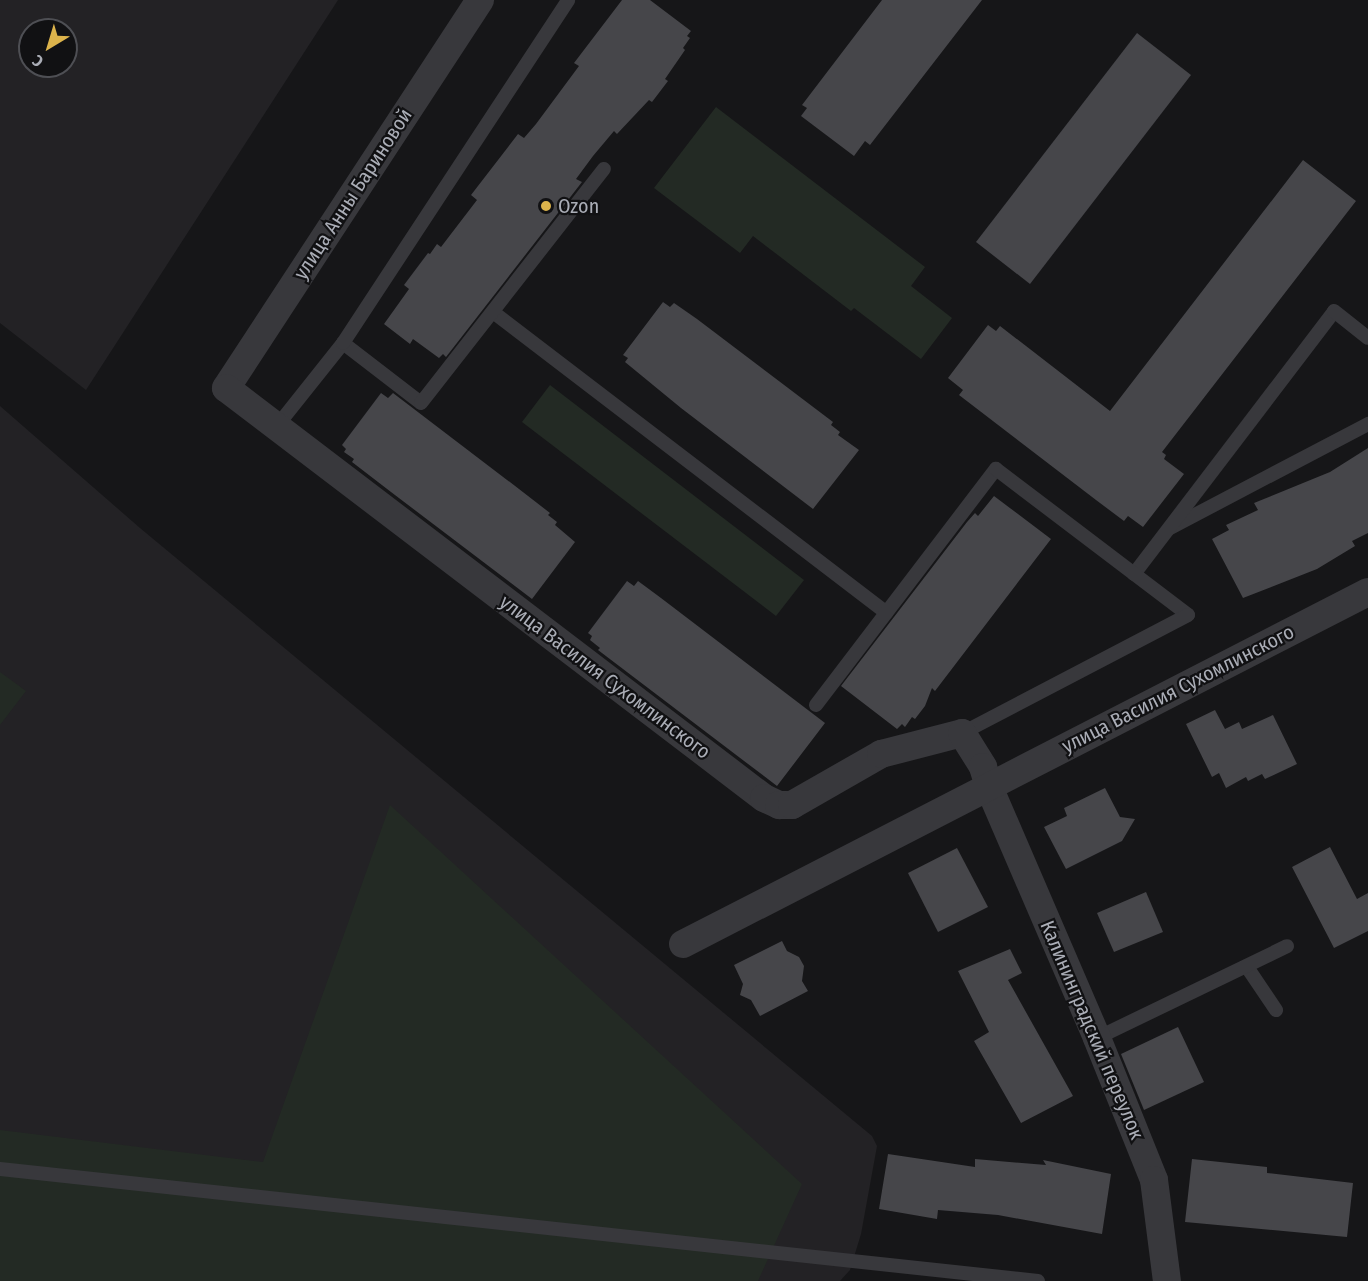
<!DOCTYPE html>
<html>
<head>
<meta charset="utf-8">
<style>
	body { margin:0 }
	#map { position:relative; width:1368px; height:1281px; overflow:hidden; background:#161618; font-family:"Fira Sans Condensed",sans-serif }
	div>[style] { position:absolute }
	.built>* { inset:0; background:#232225 }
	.green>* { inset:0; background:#232a24 }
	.building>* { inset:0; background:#46464a }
	.service>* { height:14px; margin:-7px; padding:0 7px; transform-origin:7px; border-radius:7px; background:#38383c }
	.minor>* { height:28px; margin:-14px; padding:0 14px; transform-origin:14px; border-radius:14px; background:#38383c }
	.dots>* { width:16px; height:16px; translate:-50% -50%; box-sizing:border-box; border:3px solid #111113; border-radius:50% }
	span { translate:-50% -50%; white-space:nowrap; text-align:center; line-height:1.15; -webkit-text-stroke:4.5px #111113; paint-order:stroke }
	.street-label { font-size:20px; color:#aaadb6 }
	.poi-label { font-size:20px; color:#aaadb6 }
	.left { translate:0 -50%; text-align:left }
	.north { position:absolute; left:18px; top:18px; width:60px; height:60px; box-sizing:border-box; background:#111113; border:2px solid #4e4f54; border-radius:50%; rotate:218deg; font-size:16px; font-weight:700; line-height:24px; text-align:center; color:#aaadb6 }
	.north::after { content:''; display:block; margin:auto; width:21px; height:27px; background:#dcb34b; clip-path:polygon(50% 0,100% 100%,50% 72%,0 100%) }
</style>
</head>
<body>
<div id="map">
	<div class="built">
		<i style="clip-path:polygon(evenodd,0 0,338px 0,86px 390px,0 323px,0 0,30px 30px,66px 30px,66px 66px,30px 66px,30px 30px)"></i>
		<i style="clip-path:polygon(0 406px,140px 528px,872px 1136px,877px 1146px,861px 1234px,850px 1270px,840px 1281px,0 1281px)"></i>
	</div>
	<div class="green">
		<i style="clip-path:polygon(716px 107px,925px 267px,911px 286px,952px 318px,921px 359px,854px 308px,851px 311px,753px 236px,740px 253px,654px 188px)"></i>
		<i style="clip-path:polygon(550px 385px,804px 580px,776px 616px,522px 422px)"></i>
		<i style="clip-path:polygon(0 672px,26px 691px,0 725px)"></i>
		<i style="clip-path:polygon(390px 805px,802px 1184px,758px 1281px,0 1281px,0 1130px,263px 1162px)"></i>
	</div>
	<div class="building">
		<i style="clip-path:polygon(622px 0,650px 0,691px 31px,687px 36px,690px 38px,683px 48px,685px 50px,665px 79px,668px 81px,652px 102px,649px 100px,617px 134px,614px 131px,593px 156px,576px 179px,582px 182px,446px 357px,443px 354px,439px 358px,413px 339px,410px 344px,384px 324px,409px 289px,404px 285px,428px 253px,430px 254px,437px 244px,441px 247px,477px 200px,471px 195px,518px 134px,524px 138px,536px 124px,579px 66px,574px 63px)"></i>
		<i style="clip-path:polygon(882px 0,982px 0,870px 145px,865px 141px,854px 156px,801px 116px,807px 108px,802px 105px)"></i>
		<i style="clip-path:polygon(1137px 33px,1191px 75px,1030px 284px,976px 242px)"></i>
		<i style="clip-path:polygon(1303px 160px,1356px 201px,1162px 452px,1166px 455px,1164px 459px,1184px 474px,1143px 527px,1128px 516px,1124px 521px,1096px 500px,959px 395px,963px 390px,948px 378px,988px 325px,996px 331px,1000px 326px,1110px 411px)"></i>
		<i style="clip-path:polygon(663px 302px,670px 307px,674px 303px,697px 319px,833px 422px,831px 425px,840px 432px,838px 435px,859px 450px,813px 509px,681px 408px,625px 362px,628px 358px,623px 355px)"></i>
		<i style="clip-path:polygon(381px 393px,388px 398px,393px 393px,519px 489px,550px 513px,548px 515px,557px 522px,555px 525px,575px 542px,532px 599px,391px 492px,352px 462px,354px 459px,344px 452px,346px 449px,342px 445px)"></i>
		<i style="clip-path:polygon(1368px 448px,1368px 533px,1352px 541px,1355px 546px,1317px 569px,1243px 598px,1212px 539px,1229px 530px,1226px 525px,1258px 510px,1254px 503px,1330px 472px)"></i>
		<i style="clip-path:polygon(994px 496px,1051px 539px,935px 691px,932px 688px,925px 706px,915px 719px,912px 717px,905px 727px,902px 724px,897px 729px,841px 686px,967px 522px,975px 513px,978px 516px)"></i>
		<i style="clip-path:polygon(627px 581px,634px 586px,638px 581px,661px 598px,825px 723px,777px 786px,598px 650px,600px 648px,590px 640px,592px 636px,588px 633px)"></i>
		<i style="clip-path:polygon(1215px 710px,1225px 729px,1239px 722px,1242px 729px,1273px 715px,1297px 764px,1265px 779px,1262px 774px,1248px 781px,1246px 777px,1226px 788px,1219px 773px,1212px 777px,1186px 724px)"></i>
		<i style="clip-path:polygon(1105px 788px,1120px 817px,1135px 819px,1122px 841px,1066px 869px,1044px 827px,1067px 816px,1064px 808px)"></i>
		<i style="clip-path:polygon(1330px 847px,1357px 899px,1368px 893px,1368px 931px,1334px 948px,1292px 867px)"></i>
		<i style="clip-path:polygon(957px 848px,988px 907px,938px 932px,908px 873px)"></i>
		<i style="clip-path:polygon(1146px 892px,1163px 932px,1114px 952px,1097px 913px)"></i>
		<i style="clip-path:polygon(782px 941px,787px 951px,799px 957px,804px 966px,802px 981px,808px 991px,760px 1016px,751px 1000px,740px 995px,743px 984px,734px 965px)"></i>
		<i style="clip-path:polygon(1010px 949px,1022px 973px,1008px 980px,1073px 1096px,1021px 1123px,974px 1041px,989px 1032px,958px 971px)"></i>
		<i style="clip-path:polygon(1178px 1027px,1204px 1082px,1144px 1110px,1121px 1054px)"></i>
		<i style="clip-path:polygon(888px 1154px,975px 1167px,975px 1159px,1046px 1165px,1043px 1160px,1111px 1174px,1102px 1234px,998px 1215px,938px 1210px,937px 1219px,879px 1209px)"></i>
		<i style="clip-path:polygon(1192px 1159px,1267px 1167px,1267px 1173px,1353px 1183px,1347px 1237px,1185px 1222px)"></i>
	</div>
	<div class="service">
		<i style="left:493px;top:312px;width:495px;rotate:37.4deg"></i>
		<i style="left:343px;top:343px;width:98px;rotate:37.6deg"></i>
		<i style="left:421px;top:403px;width:297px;rotate:-52deg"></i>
		<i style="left:277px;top:426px;width:106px;rotate:-51.5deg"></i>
		<i style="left:343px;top:343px;width:410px;rotate:-56.7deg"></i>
		<i style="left:1170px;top:528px;width:224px;rotate:-27.7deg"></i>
		<i style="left:1134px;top:574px;width:330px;rotate:-52.7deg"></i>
		<i style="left:1334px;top:311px;width:43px;rotate:38.5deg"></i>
		<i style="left:816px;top:705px;width:297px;rotate:-52.7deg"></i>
		<i style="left:996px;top:469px;width:241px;rotate:37.2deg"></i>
		<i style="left:1188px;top:615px;width:255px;rotate:152.4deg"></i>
		<i style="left:1247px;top:967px;width:52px;rotate:56deg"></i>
		<i style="left:1097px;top:1038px;width:211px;rotate:-25.8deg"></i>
		<i style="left:0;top:1169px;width:1044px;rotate:6.16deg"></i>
	</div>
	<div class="minor">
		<i style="left:480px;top:0;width:464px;rotate:123.2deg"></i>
		<i style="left:226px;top:388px;width:676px;rotate:37.31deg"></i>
		<i style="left:764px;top:798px;width:17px;rotate:25deg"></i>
		<i style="left:779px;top:805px;width:13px"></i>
		<i style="left:792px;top:805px;width:103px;rotate:-29.8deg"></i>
		<i style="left:881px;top:754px;width:84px;rotate:-14.5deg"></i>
		<i style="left:962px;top:733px;width:40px;rotate:58deg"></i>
		<i style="left:983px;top:767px;width:21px;rotate:73deg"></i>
		<i style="left:989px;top:787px;width:273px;rotate:66.7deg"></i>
		<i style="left:1097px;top:1038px;width:153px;rotate:68.1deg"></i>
		<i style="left:1154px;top:1180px;width:102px;rotate:82.7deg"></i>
		<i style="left:683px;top:944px;width:770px;rotate:-27.2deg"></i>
	</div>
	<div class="dots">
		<i style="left:546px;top:206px;background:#dcb34b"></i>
	</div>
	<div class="street-label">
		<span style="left:353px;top:194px;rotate:-57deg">улица Анны Бариновой</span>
		<span style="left:605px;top:677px;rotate:37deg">улица Василия Сухомлинского</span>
		<span style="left:1178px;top:689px;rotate:-27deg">улица Василия Сухомлинского</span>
		<span style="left:1092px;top:1030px;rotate:67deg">Калининградский переулок</span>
	</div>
	<div class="poi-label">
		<span class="left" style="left:558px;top:206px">Ozon</span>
	</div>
	<div class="north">С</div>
</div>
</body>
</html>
